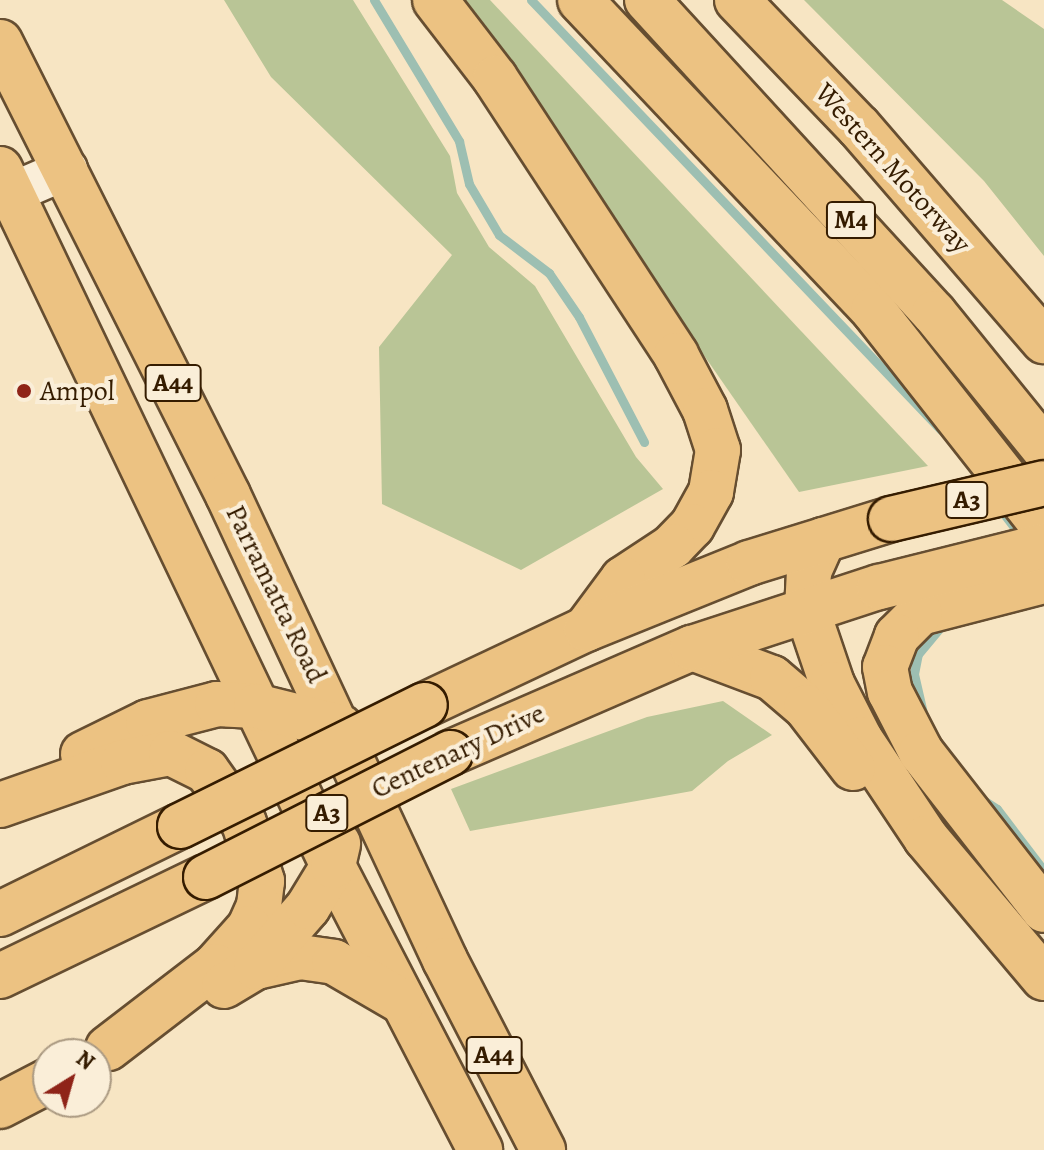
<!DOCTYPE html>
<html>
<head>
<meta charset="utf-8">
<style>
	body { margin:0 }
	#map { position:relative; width:1044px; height:1150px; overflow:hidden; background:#f7e5c3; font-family:Alegreya,serif }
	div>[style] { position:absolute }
	.green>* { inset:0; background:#b9c596 }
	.stream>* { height:9px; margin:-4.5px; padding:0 4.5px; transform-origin:4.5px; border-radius:4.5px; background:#9dbfb2 }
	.roads { filter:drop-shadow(2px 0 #664e31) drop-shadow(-2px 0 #664e31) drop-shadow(0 2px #664e31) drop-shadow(0 -2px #664e31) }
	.minor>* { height:40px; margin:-20px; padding:0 20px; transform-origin:20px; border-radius:20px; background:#faeed8 }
	.highway>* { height:44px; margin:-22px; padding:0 22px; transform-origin:22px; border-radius:22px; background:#ecc282 }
	.bridges { filter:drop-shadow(2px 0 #351c00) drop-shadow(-2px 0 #351c00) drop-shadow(0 2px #351c00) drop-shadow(0 -2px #351c00) }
	.highway-bridge>* { height:44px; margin:-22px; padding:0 22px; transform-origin:22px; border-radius:22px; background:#ecc282 }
	.dots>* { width:22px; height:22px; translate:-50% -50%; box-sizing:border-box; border:4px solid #faeed8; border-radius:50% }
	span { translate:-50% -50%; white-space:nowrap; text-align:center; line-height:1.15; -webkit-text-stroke:8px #faeed8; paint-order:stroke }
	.shield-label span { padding:2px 6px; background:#faeed8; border:2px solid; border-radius:6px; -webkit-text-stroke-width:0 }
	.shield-label { font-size:26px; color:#351c00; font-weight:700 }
	.street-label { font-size:28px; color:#351c00 }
	.poi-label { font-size:28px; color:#351c00 }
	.left { translate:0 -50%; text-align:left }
	.north { position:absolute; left:32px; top:1038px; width:80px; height:80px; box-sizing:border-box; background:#faeed8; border:2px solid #ab9a82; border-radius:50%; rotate:37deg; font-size:22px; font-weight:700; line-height:32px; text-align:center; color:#351c00 }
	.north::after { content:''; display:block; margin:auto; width:28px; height:36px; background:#8f2418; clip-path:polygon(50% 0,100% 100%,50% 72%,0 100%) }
</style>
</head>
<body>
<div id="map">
	<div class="green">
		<i style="clip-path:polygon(224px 0,353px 0,450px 156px,457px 193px,489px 247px,535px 286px,636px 457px,663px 489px,521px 570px,382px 504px,379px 347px,452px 255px,271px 77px)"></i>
		<i style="clip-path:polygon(457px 0,490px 0,928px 466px,799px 492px)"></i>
		<i style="clip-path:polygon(804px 0,1002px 0,1044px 29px,1044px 256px,984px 181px)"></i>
		<i style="clip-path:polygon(723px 701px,772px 735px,728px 761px,692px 791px,470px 831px,451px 789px,647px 717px)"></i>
	</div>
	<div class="stream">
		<i style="left:374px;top:0;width:165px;rotate:58.9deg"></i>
		<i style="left:459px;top:141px;width:44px;rotate:76.9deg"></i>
		<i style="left:469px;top:184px;width:59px;rotate:59.5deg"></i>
		<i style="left:499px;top:235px;width:63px;rotate:37.2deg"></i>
		<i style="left:549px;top:273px;width:53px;rotate:55.7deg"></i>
		<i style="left:579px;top:317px;width:141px;rotate:62.5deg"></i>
		<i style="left:531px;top:0;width:594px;rotate:46.36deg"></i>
		<i style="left:998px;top:506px;width:41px;rotate:52.9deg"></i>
		<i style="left:923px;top:713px;width:40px;rotate:-103deg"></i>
		<i style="left:914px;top:674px;width:20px;rotate:-79deg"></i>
		<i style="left:918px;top:654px;width:35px;rotate:-50deg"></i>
		<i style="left:980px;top:798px;width:20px;rotate:33deg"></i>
		<i style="left:997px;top:809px;width:78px;rotate:52.8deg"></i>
	</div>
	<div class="roads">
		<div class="minor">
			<i style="left:0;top:198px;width:73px;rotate:-23.4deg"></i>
		</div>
		<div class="highway">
			<i style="left:435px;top:0;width:98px;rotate:52.4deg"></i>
			<i style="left:495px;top:78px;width:331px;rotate:56.8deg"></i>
			<i style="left:676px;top:355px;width:62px;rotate:62.2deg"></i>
			<i style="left:705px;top:410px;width:42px;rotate:72deg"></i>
			<i style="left:718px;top:450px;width:43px;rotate:99.5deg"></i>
			<i style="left:711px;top:492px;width:39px;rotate:119deg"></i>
			<i style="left:692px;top:526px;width:28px;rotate:134deg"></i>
			<i style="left:673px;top:546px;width:60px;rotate:146.6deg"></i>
			<i style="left:623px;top:579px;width:62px;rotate:126.5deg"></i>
			<i style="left:580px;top:0;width:427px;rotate:46.6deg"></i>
			<i style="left:873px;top:310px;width:276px;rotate:51.8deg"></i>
			<i style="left:647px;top:0;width:425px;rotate:47.5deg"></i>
			<i style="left:934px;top:313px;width:175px;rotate:51deg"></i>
			<i style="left:737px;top:0;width:176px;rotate:46.2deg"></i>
			<i style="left:859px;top:127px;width:283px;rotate:49.2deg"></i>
			<i style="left:0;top:42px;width:507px;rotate:63.28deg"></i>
			<i style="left:228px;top:495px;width:513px;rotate:64.98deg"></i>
			<i style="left:445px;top:960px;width:214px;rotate:62.7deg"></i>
			<i style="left:0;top:169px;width:772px;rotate:64.46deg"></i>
			<i style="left:333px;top:866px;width:320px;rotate:62.6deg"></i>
			<i style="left:823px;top:540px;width:34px;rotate:114deg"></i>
			<i style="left:809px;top:571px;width:39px;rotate:93deg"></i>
			<i style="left:807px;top:610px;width:78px;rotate:71.3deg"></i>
			<i style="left:832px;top:684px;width:62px;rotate:63deg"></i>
			<i style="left:860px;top:739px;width:119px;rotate:56.3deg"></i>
			<i style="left:926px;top:838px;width:183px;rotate:49.9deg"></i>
			<i style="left:1044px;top:581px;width:128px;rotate:165.5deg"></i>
			<i style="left:920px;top:613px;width:33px;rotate:135deg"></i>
			<i style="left:897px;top:636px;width:33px;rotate:111deg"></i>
			<i style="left:885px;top:667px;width:25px;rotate:79deg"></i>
			<i style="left:890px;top:692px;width:68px;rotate:62.7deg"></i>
			<i style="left:921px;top:752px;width:200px;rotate:52.1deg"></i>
			<i style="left:692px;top:648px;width:85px;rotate:20.6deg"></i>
			<i style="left:772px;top:678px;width:45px;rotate:40.5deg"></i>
			<i style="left:806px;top:707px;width:77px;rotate:52.4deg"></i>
			<i style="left:425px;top:705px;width:178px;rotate:-25.3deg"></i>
			<i style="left:586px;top:629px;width:176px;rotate:-22deg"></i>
			<i style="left:749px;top:563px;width:149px;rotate:-17.2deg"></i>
			<i style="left:450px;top:753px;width:264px;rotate:-23.5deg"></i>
			<i style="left:692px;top:648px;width:197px;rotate:-18.1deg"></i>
			<i style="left:879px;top:587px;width:170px;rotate:-14deg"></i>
			<i style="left:83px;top:754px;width:72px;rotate:-26.2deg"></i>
			<i style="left:148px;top:722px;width:71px;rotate:-14.6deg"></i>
			<i style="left:217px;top:704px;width:39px;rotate:3deg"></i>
			<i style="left:256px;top:706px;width:87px;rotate:14deg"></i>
			<i style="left:0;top:805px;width:130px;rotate:-19.3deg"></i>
			<i style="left:123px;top:762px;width:49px;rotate:-10.6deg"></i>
			<i style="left:171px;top:753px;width:40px;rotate:26.6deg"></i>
			<i style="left:207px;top:771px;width:64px;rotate:54.6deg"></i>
			<i style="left:244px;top:823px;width:61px;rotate:72.8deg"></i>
			<i style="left:262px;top:881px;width:25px;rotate:97deg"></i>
			<i style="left:259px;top:906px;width:24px;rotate:114deg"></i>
			<i style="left:249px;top:928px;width:51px;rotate:131.8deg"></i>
			<i style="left:215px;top:966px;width:135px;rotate:142.5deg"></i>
			<i style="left:0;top:914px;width:200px;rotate:-26.1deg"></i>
			<i style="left:256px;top:967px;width:45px;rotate:-12.8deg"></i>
			<i style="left:300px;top:957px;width:34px;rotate:8deg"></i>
			<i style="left:334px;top:962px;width:80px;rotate:30.1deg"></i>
			<i style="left:0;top:976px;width:229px;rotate:-25.7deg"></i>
			<i style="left:224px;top:986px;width:37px;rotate:-31deg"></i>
			<i style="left:256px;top:967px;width:79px;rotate:-49.1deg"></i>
			<i style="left:308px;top:907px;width:48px;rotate:-58.6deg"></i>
			<i style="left:333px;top:866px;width:23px;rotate:-77deg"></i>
			<i style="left:0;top:1106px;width:54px;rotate:-27.5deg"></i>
		</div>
	</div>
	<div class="bridges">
		<div class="highway-bridge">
			<i style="left:891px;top:519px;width:157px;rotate:-13.2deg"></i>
			<i style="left:180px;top:826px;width:273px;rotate:-26.3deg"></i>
			<i style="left:206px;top:877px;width:274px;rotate:-26.9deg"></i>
		</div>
	</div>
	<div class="dots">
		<i style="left:24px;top:391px;background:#8f2418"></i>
	</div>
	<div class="shield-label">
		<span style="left:851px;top:220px">M4</span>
		<span style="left:173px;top:383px">A44</span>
		<span style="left:967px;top:500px">A3</span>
		<span style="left:327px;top:813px">A3</span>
		<span style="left:494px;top:1055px">A44</span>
	</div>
	<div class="street-label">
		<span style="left:893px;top:168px;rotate:48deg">Western Motorway</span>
		<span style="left:276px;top:594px;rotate:64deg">Parramatta Road</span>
		<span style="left:458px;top:751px;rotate:-25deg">Centenary Drive</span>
	</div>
	<div class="poi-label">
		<span class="left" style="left:40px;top:391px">Ampol</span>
	</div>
	<div class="north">N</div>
</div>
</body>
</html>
